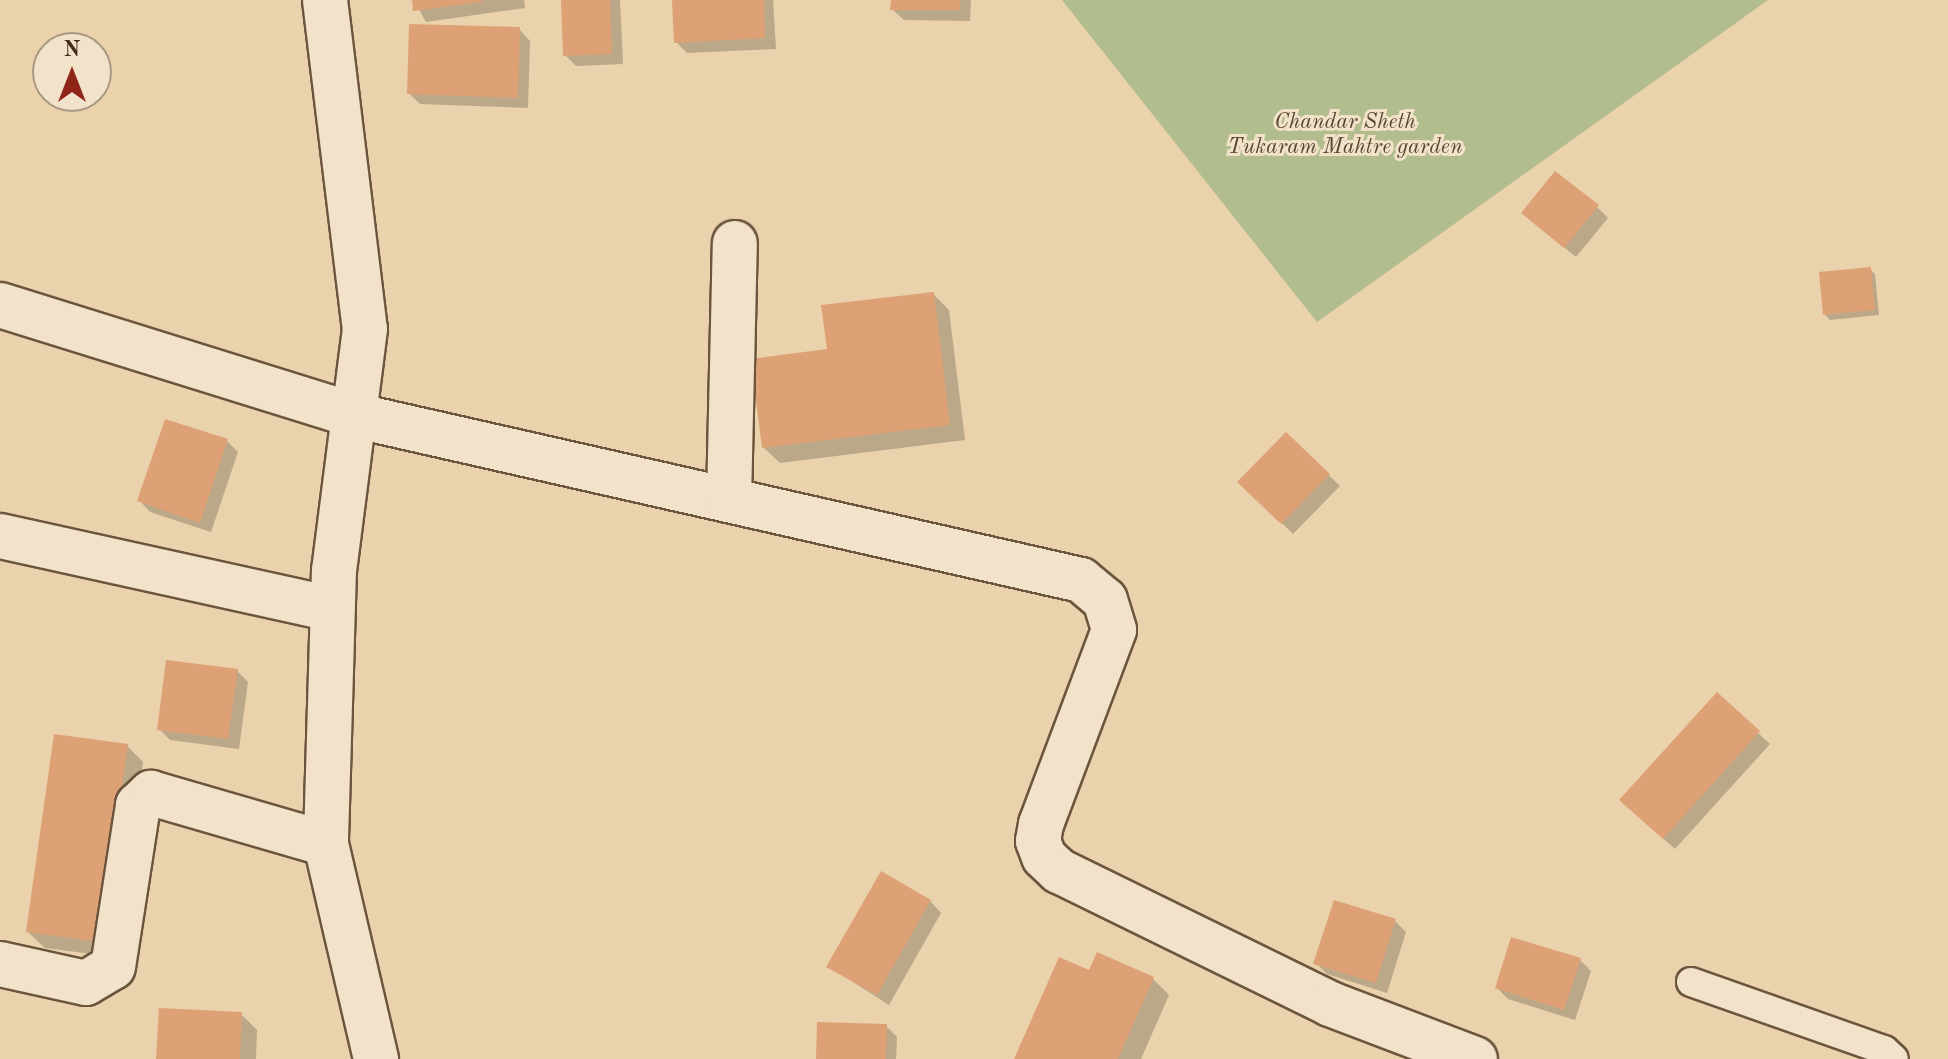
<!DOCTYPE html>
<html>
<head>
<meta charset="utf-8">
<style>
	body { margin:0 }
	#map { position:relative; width:1948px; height:1059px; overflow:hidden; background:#e9d2ac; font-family:"Old Standard TT",serif }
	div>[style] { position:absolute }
	.green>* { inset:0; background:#b2bd8d }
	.shadow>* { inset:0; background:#0003 }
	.building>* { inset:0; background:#dea176 }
	.roads { filter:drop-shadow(2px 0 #6c553e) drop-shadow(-2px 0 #6c553e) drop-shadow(0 2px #6c553e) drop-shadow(0 -2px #6c553e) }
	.service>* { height:28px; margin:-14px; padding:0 14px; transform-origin:14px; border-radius:14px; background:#f1e2c9 }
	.minor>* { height:44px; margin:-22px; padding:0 22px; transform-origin:22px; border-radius:22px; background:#f1e2c9 }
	span { translate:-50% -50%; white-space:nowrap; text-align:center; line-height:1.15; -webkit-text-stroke:6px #f1e2c9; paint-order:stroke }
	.park-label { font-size:22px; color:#594831; font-style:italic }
	.north { position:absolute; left:32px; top:32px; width:80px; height:80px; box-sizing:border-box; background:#f1e2c9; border:2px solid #ab9983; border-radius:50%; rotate:0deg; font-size:22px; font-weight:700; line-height:32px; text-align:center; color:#432b1a }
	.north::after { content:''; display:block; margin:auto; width:28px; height:36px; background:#8f2418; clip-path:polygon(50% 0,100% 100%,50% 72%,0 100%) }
</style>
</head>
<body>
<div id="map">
	<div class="green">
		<i style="clip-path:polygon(1062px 0,1768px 0,1317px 322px)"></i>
	</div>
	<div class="shadow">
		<i style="clip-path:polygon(414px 0,524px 0,525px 8px,426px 22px)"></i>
		<i style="clip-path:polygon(563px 0,620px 0,623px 64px,576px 66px,565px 55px)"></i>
		<i style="clip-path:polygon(674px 0,773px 0,776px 49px,687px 53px,676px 42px)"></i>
		<i style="clip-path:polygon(893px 0,971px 0,970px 21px,904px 20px,892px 9px)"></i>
		<i style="clip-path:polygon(519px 29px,530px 41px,528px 108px,420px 104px,409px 93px)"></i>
		<i style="clip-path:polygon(1597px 207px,1608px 218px,1576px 257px,1535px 224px)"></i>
		<i style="clip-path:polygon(1870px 269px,1875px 274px,1879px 315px,1830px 320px,1825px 315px)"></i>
		<i style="clip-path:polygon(933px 294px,949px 310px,965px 440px,780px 463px,763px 447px,829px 351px)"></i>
		<i style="clip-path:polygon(1286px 434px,1340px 486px,1293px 534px,1240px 482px)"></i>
		<i style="clip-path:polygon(227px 441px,238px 452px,211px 532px,150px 512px,139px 500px)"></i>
		<i style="clip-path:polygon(237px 671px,248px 682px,239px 749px,170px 740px,159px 729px)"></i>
		<i style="clip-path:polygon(1717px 695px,1770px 744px,1675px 849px,1633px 811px)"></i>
		<i style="clip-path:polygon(127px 746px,143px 762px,116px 957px,45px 948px,28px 932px)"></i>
		<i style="clip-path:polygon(930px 901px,941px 913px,889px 1005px,828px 966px)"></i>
		<i style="clip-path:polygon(1395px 921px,1406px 932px,1387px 993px,1327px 974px,1316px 963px)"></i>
		<i style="clip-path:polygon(1580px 960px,1591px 971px,1575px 1020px,1508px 999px,1497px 988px)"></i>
		<i style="clip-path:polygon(1090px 973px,1153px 979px,1169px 995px,1141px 1059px,1016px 1059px)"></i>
		<i style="clip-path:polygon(241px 1014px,257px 1030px,256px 1059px,158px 1059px)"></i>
		<i style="clip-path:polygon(886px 1026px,897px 1037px,896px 1059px,818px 1059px)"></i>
	</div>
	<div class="building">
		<i style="clip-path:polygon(412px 0,482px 0,482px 2px,413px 11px)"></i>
		<i style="clip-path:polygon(561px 0,610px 0,612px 54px,563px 56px)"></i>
		<i style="clip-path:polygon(672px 0,764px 0,765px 38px,674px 43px)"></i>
		<i style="clip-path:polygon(891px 0,960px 0,960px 10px,890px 10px)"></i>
		<i style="clip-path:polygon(409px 24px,520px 27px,518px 98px,407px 94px)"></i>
		<i style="clip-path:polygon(1555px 171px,1599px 205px,1564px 248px,1521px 213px)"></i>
		<i style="clip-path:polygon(1871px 267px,1875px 310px,1823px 315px,1819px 272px)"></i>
		<i style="clip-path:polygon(934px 292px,950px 425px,762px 448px,751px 359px,827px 349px,821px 305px)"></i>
		<i style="clip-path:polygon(165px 419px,228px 439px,200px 523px,137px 501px)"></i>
		<i style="clip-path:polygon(1286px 432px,1330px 474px,1281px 524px,1237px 482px)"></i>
		<i style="clip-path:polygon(166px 660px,238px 669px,228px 739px,157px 730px)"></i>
		<i style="clip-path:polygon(1717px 692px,1760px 731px,1663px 839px,1619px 800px)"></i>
		<i style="clip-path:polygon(54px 734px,128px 744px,100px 942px,26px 932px)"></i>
		<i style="clip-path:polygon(881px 871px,931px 900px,877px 995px,826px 967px)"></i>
		<i style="clip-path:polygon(1334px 900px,1396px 919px,1376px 983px,1313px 964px)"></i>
		<i style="clip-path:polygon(1511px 937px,1581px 958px,1564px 1010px,1495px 988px)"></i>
		<i style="clip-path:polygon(1097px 952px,1154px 977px,1118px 1059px,1014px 1059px,1059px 957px,1089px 970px)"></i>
		<i style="clip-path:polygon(159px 1008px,242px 1012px,240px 1059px,156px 1059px)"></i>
		<i style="clip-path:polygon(817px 1022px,887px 1024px,886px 1059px,816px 1059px)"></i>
	</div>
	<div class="roads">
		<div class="service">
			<i style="left:1691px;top:982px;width:205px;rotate:19.4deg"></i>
			<i style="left:1884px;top:1050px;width:13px;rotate:42deg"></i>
		</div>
		<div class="minor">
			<i style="left:325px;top:0;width:331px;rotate:83.1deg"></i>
			<i style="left:365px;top:329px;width:243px;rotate:97.3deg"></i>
			<i style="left:334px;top:570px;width:274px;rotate:91.7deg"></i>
			<i style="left:326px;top:844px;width:221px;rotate:76.9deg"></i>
			<i style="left:0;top:305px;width:370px;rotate:17.3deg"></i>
			<i style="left:353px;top:415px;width:746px;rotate:12.77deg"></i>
			<i style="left:1081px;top:580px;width:31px;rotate:40deg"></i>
			<i style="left:1105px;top:600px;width:31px;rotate:73deg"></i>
			<i style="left:1114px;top:630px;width:207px;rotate:110.6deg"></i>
			<i style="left:1041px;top:824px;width:17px;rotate:100deg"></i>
			<i style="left:1038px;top:841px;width:17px;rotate:69deg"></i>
			<i style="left:1044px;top:857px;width:21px;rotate:43deg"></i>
			<i style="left:1059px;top:871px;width:302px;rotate:26.1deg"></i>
			<i style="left:1330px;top:1004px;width:155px;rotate:20.8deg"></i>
			<i style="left:729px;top:500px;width:257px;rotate:-88.7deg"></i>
			<i style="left:0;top:536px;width:340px;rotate:12.4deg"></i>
			<i style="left:0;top:964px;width:88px;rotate:12.5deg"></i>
			<i style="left:86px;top:983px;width:31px;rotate:-31deg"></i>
			<i style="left:113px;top:967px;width:164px;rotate:-81.2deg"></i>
			<i style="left:138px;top:805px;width:18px;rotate:-43deg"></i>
			<i style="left:151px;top:793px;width:182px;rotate:16.2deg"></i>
		</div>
	</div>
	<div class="park-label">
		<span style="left:1345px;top:135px">Chandar Sheth<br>Tukaram Mahtre garden</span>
	</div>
	<div class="north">N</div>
</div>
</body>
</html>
